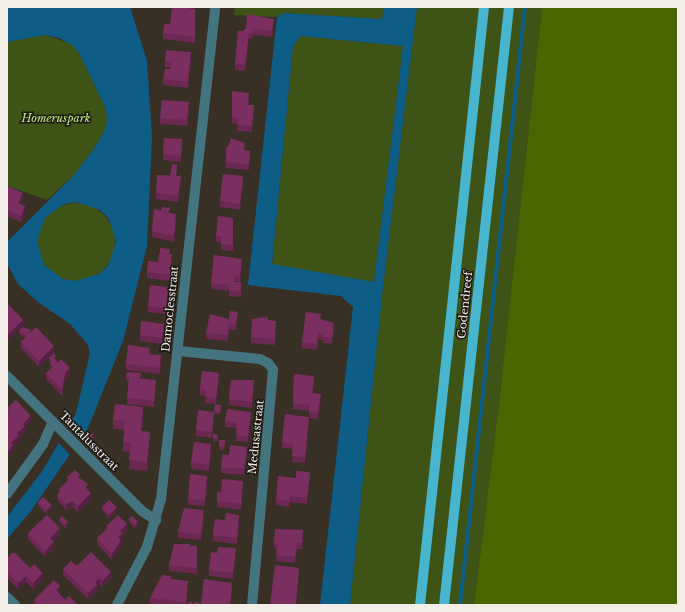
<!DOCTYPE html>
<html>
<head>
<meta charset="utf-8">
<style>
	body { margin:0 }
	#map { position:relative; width:685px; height:612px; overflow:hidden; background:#383025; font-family:"Libre Baskerville",serif }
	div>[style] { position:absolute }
	.green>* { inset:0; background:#3e5416 }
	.round { border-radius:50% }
	.forest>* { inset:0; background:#496700 }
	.water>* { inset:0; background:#0e5d87 }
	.pier>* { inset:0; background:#383025 }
	.stream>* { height:4px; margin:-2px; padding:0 2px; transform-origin:2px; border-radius:2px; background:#0e5d87 }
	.minor>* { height:10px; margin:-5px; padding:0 5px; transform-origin:5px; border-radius:5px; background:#447480 }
	.major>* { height:10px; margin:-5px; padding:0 5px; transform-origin:5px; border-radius:5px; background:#48b5ce }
	.wall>* { inset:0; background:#6a2853 }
	.shaded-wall>* { inset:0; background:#562144 }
	.building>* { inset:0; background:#7b2f61 }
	span { translate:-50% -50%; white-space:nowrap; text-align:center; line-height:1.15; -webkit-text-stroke:3px #1c1814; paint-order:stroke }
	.park-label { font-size:11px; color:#c2ef7c; font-style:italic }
	.street-label { font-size:11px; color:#f3eee7 }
	.frame { position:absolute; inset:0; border:8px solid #f3eee7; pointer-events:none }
</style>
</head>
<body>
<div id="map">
	<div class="green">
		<i style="clip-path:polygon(235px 7px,384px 7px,382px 19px,283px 13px,277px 17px,234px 15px)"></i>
		<i style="clip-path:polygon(417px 7px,480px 7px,416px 605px,350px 605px,383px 287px)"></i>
		<i style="clip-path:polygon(488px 7px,504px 7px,439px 605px,423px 605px)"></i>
		<i style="clip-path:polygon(511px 7px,542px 7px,499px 403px,474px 605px,447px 605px)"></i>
		<i style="clip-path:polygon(45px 35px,72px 44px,79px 53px,106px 109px,107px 121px,104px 132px,94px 149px,74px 175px,47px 200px,7px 186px,7px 42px)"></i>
		<i style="clip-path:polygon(301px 36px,403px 46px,374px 282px,272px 265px,293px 46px)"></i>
		<i class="round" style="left:37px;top:203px;width:78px;height:78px"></i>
	</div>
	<div class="forest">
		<i style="clip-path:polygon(542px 7px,678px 7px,678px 605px,474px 605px,499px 403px)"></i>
	</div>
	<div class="water">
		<i style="clip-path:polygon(evenodd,7px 7px,130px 7px,147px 61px,152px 137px,147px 246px,123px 341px,88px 428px,31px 511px,7px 539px,7px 517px,43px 470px,76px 413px,90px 353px,88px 345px,70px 324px,38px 302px,18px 284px,8px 265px,7px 242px,74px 175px,94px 149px,104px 132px,107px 121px,106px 109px,79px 53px,72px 45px,59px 38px,45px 35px,7px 42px,7px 7px,76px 202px,100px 210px,109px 219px,116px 242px,108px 266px,99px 274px,75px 281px,63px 279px,44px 265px,37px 241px,45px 218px,64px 204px,76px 202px)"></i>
		<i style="clip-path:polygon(evenodd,384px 7px,417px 7px,383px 287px,350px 605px,320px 605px,353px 307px,341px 296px,248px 285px,277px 17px,283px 13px,382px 19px,384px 7px,301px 36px,403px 46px,374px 282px,272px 264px,293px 46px,301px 36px)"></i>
	</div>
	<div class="pier">
		<i style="clip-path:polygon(68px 426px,82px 440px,71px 456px,58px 442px)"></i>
	</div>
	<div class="stream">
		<i style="left:460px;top:605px;width:602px;rotate:-83.8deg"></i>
	</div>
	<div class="minor">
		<i style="left:178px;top:351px;width:82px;rotate:5.6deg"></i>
		<i style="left:260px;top:359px;width:9px;rotate:27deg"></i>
		<i style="left:268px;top:363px;width:9px;rotate:54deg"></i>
		<i style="left:273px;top:370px;width:236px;rotate:95.1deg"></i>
		<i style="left:7px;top:376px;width:191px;rotate:45deg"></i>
		<i style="left:142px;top:511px;width:17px;rotate:33deg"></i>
		<i style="left:7px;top:494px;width:62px;rotate:-54.2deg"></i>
		<i style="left:43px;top:444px;width:24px;rotate:-66deg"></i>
		<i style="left:7px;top:597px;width:11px;rotate:45deg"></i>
		<i style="left:117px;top:605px;width:65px;rotate:-62.7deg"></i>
		<i style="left:147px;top:547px;width:50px;rotate:-73.7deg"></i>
		<i style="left:161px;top:499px;width:495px;rotate:-83.7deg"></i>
	</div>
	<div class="major">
		<i style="left:420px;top:605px;width:601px;rotate:-83.89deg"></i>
		<i style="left:444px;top:605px;width:602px;rotate:-83.8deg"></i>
	</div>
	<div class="wall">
		<i style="clip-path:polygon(195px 9px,195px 43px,163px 39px,163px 33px,170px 24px)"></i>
		<i style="clip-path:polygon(274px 25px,272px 37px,253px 35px,252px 39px,249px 39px,245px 71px,235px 70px,235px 64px,243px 31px)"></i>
		<i style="clip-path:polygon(191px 58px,188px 88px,163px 85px,163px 79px,170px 69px,171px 67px,165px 67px,165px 61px)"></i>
		<i style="clip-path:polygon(232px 91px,249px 99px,248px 105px,254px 111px,252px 132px,237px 131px,238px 124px,232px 123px)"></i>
		<i style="clip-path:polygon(189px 108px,187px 126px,160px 124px,160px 118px)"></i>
		<i style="clip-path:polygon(182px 145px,181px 162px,163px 160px,163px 154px)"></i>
		<i style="clip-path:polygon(226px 147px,245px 151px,250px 157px,249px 170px,226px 168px)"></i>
		<i style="clip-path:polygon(177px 168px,176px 176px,181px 182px,178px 202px,156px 199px,156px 193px)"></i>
		<i style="clip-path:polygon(243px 182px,240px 210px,220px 207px,220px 201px)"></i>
		<i style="clip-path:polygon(7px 186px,23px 199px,20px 204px,25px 212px,21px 222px,7px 216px)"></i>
		<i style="clip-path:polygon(169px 213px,176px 220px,174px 242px,152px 237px,152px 231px)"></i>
		<i style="clip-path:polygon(233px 218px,233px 251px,221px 250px,221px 243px,216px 242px,216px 236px)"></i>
		<i style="clip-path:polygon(170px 254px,172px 260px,170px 281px,147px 278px,147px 272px,158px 262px)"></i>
		<i style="clip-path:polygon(242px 265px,240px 282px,234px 281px,234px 282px,241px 288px,241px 297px,229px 296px,229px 291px,211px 289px,211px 283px)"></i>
		<i style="clip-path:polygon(168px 293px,166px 314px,148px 312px,148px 306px)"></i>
		<i style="clip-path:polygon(7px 303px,23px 326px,8px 340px,7px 339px)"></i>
		<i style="clip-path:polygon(238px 318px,236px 330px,229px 330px,228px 341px,206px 339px,206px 333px,229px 319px)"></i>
		<i style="clip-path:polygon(321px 319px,334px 329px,332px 344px,323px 343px,323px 340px,318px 339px,317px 350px,302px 348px,302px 342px)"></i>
		<i style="clip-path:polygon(268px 320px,276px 327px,275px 345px,251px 343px,251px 337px)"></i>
		<i style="clip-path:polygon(164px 330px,162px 344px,140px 341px,140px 335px)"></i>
		<i style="clip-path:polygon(19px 331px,31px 332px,54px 352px,39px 367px,21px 348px,21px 342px,25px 337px,19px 334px)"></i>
		<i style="clip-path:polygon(150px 354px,161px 361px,160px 374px,126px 370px,126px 364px)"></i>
		<i style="clip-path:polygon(49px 358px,56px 359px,56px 360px,57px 362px,70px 374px,65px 379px,62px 396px,46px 379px,46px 373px,52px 368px,50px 366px,50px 363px,51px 362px,49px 361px)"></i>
		<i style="clip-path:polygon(294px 374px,314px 382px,313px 393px,321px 400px,318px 419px,309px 418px,305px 463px,292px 462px,293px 449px,282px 448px,282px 442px,309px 417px,309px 411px,293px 409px)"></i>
		<i style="clip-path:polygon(126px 377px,140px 379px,156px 386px,154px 407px,127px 404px,127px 398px,129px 380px,126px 380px)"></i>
		<i style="clip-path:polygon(219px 379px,216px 404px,205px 403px,206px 396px,200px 395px,200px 389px)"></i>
		<i style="clip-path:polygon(254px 386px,252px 408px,229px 405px,229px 399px)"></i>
		<i style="clip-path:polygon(221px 408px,220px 414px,214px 414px,214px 411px)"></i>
		<i style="clip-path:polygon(143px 416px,142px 431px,150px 441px,147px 471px,129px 469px,130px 452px,123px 451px,123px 442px,125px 430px,113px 429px,113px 420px)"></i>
		<i style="clip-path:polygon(214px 418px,212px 438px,196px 436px,196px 430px)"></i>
		<i style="clip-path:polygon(251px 418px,248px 442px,236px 441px,237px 428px,225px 427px,225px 421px)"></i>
		<i style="clip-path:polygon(213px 434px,218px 435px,218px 441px,213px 441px)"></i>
		<i style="clip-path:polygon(84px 435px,93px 437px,92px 441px,84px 438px)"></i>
		<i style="clip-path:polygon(225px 443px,224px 450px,219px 449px,219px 446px)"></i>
		<i style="clip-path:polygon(211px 450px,209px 471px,191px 469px,191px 463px)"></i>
		<i style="clip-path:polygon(247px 453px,244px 475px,221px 473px,221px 467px,229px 455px)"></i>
		<i style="clip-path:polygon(67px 477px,80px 478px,88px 490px,91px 499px,78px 512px,73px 507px,66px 510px,57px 500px,57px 495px,59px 493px,59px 489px,67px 482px)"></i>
		<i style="clip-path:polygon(310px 478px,307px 504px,290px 502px,289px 507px,276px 505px,276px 499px)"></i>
		<i style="clip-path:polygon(207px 482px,205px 506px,188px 505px,188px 499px)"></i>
		<i style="clip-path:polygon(243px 487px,241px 510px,217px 507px,217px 501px,221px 492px)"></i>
		<i style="clip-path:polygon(38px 502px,52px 508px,46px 514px,38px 505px)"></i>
		<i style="clip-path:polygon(102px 507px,117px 510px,109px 518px,102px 510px)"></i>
		<i style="clip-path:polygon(204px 516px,201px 540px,178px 538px,178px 532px)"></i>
		<i style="clip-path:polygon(59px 519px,68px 525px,65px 528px,59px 522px)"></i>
		<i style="clip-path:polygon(129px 519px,138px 525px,135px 528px,129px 522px)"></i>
		<i style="clip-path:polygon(239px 521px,237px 544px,213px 541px,213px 535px)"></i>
		<i style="clip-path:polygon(106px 526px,127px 530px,123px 534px,123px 539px,121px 540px,121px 546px,112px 560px,97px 544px,97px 538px,106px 530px)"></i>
		<i style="clip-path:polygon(28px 533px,60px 534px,53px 541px,54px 548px,45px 557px,28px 539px)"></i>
		<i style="clip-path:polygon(303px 536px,302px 549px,297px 549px,295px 563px,276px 561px,277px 549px,274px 549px,274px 543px)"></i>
		<i style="clip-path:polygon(190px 546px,197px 546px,197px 574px,169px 571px,169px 565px)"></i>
		<i style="clip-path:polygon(217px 553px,236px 554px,233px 579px,209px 576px,209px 570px)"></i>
		<i style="clip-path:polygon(7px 558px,30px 568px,43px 579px,33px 589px,26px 582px,18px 589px,7px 578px)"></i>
		<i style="clip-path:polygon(77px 566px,111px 578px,102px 587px,100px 584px,97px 586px,97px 591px,88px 599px,63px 575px,63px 569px)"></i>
		<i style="clip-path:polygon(204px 579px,232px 589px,230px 605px,201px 605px)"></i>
		<i style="clip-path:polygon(188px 587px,186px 605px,159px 605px,150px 604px,150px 598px)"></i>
		<i style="clip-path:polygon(60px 592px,59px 594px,65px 600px,77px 605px,34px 605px,34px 600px)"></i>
	</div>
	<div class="shaded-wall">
		<i style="clip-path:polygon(274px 19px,274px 25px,272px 37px,272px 31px)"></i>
		<i style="clip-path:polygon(249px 33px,249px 39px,245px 71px,245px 65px)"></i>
		<i style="clip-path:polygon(191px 52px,191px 58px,188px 88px,188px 82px)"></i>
		<i style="clip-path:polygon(189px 102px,189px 108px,187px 126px,187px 120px)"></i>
		<i style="clip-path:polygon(254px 105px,254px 111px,252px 132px,252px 126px)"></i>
		<i style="clip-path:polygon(182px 139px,182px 145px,181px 162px,181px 156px)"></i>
		<i style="clip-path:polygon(250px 151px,250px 157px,249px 170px,249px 164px)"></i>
		<i style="clip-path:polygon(181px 176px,181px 182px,178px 202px,178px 196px)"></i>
		<i style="clip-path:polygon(243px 176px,243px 182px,240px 210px,240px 204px)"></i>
		<i style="clip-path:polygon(23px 193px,23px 199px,18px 209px,18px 203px)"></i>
		<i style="clip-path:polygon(25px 206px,25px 212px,21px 222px,21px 216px)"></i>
		<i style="clip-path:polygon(176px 214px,176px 220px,174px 242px,174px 236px)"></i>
		<i style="clip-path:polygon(172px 254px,172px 260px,170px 281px,170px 275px)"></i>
		<i style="clip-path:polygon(242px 259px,242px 265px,240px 282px,240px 276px)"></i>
		<i style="clip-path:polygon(168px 287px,168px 293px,166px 314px,166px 308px)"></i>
		<i style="clip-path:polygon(238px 312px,238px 318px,236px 330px,236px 324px)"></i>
		<i style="clip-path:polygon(23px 320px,23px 326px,8px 340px,8px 334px)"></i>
		<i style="clip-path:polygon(276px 321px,276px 327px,275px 345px,275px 339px)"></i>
		<i style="clip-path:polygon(164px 324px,164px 330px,162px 344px,162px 338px)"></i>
		<i style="clip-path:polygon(54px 346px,54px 352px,39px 367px,39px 361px)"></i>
		<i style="clip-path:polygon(161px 355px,161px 361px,160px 374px,160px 368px)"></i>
		<i style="clip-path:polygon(70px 368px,70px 374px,65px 379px,62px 396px,62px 390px,65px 373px)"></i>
		<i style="clip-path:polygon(219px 373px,219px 379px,216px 404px,216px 398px)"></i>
		<i style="clip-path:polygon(156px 380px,156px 386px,154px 407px,154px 401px)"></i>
		<i style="clip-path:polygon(254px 380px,254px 386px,252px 408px,252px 402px)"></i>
		<i style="clip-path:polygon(321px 394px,321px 400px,318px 419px,318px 413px)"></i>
		<i style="clip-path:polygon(143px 407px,143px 416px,141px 440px,141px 431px)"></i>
		<i style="clip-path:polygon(214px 412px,214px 418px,212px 438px,212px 432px)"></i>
		<i style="clip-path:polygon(251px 412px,251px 418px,248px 442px,248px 436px)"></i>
		<i style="clip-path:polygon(31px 416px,31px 422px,25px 427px,25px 432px,19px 438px,19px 441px,13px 447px,13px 450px,7px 459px,7px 453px,11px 443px,23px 424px)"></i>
		<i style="clip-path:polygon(309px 417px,309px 423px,305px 463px,305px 457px)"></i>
		<i style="clip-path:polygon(150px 432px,150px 441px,147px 471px,147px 462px)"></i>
		<i style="clip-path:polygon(211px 444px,211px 450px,209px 471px,209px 465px)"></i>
		<i style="clip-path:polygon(247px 447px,247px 453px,244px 475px,244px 469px)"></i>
		<i style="clip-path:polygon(310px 472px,310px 478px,307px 504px,307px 498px)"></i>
		<i style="clip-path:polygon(207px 476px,207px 482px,205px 506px,205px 500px)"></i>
		<i style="clip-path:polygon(243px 481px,243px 487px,241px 510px,241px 504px)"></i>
		<i style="clip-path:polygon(91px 493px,91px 499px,78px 512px,78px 506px)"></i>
		<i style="clip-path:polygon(73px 501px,73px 507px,66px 510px,66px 504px)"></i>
		<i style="clip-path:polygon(52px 505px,52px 508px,46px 514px,46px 511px)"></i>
		<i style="clip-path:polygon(117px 507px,117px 510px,109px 518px,109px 515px)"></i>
		<i style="clip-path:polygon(204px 510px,204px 516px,201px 540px,201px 534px)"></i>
		<i style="clip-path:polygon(239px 515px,239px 521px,237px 544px,237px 538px)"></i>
		<i style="clip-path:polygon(68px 522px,68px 525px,65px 528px,65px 525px)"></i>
		<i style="clip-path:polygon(138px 522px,138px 525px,135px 528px,135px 525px)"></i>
		<i style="clip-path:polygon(127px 524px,127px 530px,123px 534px,123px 539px,118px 543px,118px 537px,120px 531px)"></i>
		<i style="clip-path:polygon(60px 528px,60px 534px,50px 544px,50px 538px)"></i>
		<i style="clip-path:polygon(303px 530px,303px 536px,302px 549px,302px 543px)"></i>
		<i style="clip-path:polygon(121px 540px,121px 546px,112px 560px,112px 554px)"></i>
		<i style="clip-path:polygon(54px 542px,54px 548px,45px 557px,45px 551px)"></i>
		<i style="clip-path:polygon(236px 548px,236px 554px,233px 579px,233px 573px)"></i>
		<i style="clip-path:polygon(111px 572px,111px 578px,102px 587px,102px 581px)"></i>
		<i style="clip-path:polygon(43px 573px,43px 579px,33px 589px,33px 583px)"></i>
		<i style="clip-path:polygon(26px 576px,26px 582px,18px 589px,18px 583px)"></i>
		<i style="clip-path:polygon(100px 578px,100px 584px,97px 586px,97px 591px,88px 599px,88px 593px,95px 582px)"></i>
		<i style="clip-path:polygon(188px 581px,188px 587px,186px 605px,186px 602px)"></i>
		<i style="clip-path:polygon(60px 586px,60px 592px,56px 596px,56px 590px)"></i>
	</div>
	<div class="building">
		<i style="clip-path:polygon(172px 7px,179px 7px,195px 9px,195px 37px,163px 33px,164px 24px,170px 24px)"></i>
		<i style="clip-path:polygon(247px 14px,274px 19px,272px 31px,253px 29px,252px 33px,249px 33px,245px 65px,235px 64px,238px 31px,243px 31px,246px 28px)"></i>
		<i style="clip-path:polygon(166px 50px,191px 52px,188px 82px,163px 79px,165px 69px,170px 69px,171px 62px,165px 61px)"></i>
		<i style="clip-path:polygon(232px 91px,249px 93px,248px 105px,254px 105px,252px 126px,237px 125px,238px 118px,232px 117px)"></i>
		<i style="clip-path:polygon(162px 100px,189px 102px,187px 120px,160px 118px)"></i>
		<i style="clip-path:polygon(164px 138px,182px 139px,181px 156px,163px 154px)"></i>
		<i style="clip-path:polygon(231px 138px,245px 143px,244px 150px,250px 151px,249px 164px,226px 162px,226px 147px,228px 147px)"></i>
		<i style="clip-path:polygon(172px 164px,177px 165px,176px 176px,170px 176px)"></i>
		<i style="clip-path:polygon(223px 174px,243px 176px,240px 204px,220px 201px)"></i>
		<i style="clip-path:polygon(157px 175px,181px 176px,178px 196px,156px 193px)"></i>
		<i style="clip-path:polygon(7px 186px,23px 193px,18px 203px,25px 206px,21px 216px,7px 210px)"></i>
		<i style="clip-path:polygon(162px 207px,170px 208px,169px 212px,161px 211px)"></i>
		<i style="clip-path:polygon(154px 209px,176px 214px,174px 236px,152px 231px)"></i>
		<i style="clip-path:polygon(218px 216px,233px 218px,233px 245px,221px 244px,222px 237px,216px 236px)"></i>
		<i style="clip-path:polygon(160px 248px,170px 249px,169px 254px,160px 253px)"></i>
		<i style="clip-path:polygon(159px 253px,172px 254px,170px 275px,147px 272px,148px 261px,158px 262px)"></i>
		<i style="clip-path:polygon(214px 255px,242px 259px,240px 276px,234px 275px,234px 282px,241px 282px,241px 291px,229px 290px,229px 285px,211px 283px)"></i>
		<i style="clip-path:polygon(150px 285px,168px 287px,166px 308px,148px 306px)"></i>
		<i style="clip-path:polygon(7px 303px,23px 320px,8px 334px,7px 333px)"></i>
		<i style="clip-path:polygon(230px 311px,238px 312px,236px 324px,229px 324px,228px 335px,206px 333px,210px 314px,229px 319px)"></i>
		<i style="clip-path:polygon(306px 312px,321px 314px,320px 319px,334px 323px,332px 338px,323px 337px,323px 334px,318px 333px,317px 344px,302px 342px)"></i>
		<i style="clip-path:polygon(267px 317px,268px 320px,276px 321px,275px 339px,251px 337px,252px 319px)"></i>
		<i style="clip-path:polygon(141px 321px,164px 324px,162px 338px,140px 335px)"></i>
		<i style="clip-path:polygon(23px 327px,31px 330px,27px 335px,19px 331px)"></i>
		<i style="clip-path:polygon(36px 327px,54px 346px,39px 361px,21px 342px)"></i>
		<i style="clip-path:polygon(128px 345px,150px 348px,149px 354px,161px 355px,160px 368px,126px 364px)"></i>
		<i style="clip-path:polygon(54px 353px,56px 356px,54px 359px,57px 361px,53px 366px,50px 363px,52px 361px,49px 358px)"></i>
		<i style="clip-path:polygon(61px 359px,70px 368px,65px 373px,62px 390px,46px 373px)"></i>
		<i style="clip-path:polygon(202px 371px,219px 373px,216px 398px,205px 397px,206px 390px,200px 389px)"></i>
		<i style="clip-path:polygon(127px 372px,141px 373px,140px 378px,126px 377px)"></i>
		<i style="clip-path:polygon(294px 374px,314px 376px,312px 393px,321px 394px,318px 413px,309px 412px,310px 405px,293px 403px)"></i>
		<i style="clip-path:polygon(129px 377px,156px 380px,154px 401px,127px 398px)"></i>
		<i style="clip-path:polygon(231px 380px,254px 380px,252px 402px,229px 399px)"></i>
		<i style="clip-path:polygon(16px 400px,31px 416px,23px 424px,25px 426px,17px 433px,19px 435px,11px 443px,13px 444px,7px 453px,7px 413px,9px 410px,7px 408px)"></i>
		<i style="clip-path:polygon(115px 404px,143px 407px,141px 431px,150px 432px,147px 462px,129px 460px,131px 443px,123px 442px,125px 421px,113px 420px)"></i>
		<i style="clip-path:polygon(215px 404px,221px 405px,220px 411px,214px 411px)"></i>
		<i style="clip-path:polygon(227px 409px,251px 412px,248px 436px,236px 435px,237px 422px,225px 421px)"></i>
		<i style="clip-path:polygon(198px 410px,214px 412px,212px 432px,196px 430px)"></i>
		<i style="clip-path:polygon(285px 414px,309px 417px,305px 457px,292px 456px,293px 444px,282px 442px)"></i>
		<i style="clip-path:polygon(86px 431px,93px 434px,92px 438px,84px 435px)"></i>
		<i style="clip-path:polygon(213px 434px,218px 435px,218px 438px,213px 438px)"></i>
		<i style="clip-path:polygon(219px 440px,225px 440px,224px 447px,219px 446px)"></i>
		<i style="clip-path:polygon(194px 442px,211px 444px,209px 465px,191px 463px)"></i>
		<i style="clip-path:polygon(230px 445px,247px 447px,244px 469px,221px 467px,223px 454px,229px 455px)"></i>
		<i style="clip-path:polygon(75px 470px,80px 475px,78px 477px,88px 484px,86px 488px,91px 493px,78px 506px,73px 501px,66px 504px,57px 495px,61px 491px,59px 489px,69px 480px,67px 477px)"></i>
		<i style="clip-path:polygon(296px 471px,310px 472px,307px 498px,290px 496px,289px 501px,276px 499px,278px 476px,296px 478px)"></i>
		<i style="clip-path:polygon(190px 474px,207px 476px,205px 500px,188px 499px)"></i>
		<i style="clip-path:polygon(222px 479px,243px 481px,241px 504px,217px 501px,217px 492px,221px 492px)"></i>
		<i style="clip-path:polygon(43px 497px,52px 505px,46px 511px,38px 502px)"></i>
		<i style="clip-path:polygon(109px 500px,117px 507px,109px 515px,102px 507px)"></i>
		<i style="clip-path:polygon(184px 508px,204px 510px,201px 534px,178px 532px)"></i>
		<i style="clip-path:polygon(226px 513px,239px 515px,237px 538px,213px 535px,215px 519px,225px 520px)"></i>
		<i style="clip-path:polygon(47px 515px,60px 528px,50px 538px,54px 542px,45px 551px,28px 533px)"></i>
		<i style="clip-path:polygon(118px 515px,127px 524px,120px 531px,123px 533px,118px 537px,121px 540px,112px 554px,97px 538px,108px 528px,106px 526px)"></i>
		<i style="clip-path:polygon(62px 516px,68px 522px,65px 525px,59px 519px)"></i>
		<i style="clip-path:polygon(132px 516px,138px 522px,135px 525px,129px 519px)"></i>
		<i style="clip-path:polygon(275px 529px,303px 530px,302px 543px,297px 543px,295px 557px,276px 555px,278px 543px,274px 543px)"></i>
		<i style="clip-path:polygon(174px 544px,190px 544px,190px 546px,197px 546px,197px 568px,169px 565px)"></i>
		<i style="clip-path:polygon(218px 547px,236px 548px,233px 573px,209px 570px,211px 552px,217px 553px)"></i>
		<i style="clip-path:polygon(91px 552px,111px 572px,102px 581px,100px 578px,95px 582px,97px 585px,88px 593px,63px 569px,71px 561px,77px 566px)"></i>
		<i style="clip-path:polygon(12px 553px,15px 553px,30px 568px,34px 564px,43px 573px,33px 583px,26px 576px,18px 583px,7px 572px,7px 558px)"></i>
		<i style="clip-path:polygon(275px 565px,299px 568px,296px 605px,270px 605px)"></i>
		<i style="clip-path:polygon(162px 575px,171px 576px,171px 579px,188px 581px,186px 602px,150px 598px)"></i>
		<i style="clip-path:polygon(204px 579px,232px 583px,230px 605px,214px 605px,201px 604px)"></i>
		<i style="clip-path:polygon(54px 580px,60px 586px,56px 590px,65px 600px,69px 596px,77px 604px,76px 605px,45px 605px,43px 603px,41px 605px,39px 605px,34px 600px)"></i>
		<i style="clip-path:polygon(189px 602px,192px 602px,192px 605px,188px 605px)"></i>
		<i style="clip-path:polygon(194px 602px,200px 603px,200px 605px,194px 605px)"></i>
	</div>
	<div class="park-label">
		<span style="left:56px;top:118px">Homeruspark</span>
	</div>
	<div class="street-label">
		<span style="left:465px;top:305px;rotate:-84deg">Godendreef</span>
		<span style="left:170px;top:309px;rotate:-84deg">Damoclesstraat</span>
		<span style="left:256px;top:437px;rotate:-84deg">Medusastraat</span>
		<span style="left:89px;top:441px;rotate:45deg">Tantalusstraat</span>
	</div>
	<div class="frame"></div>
</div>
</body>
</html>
